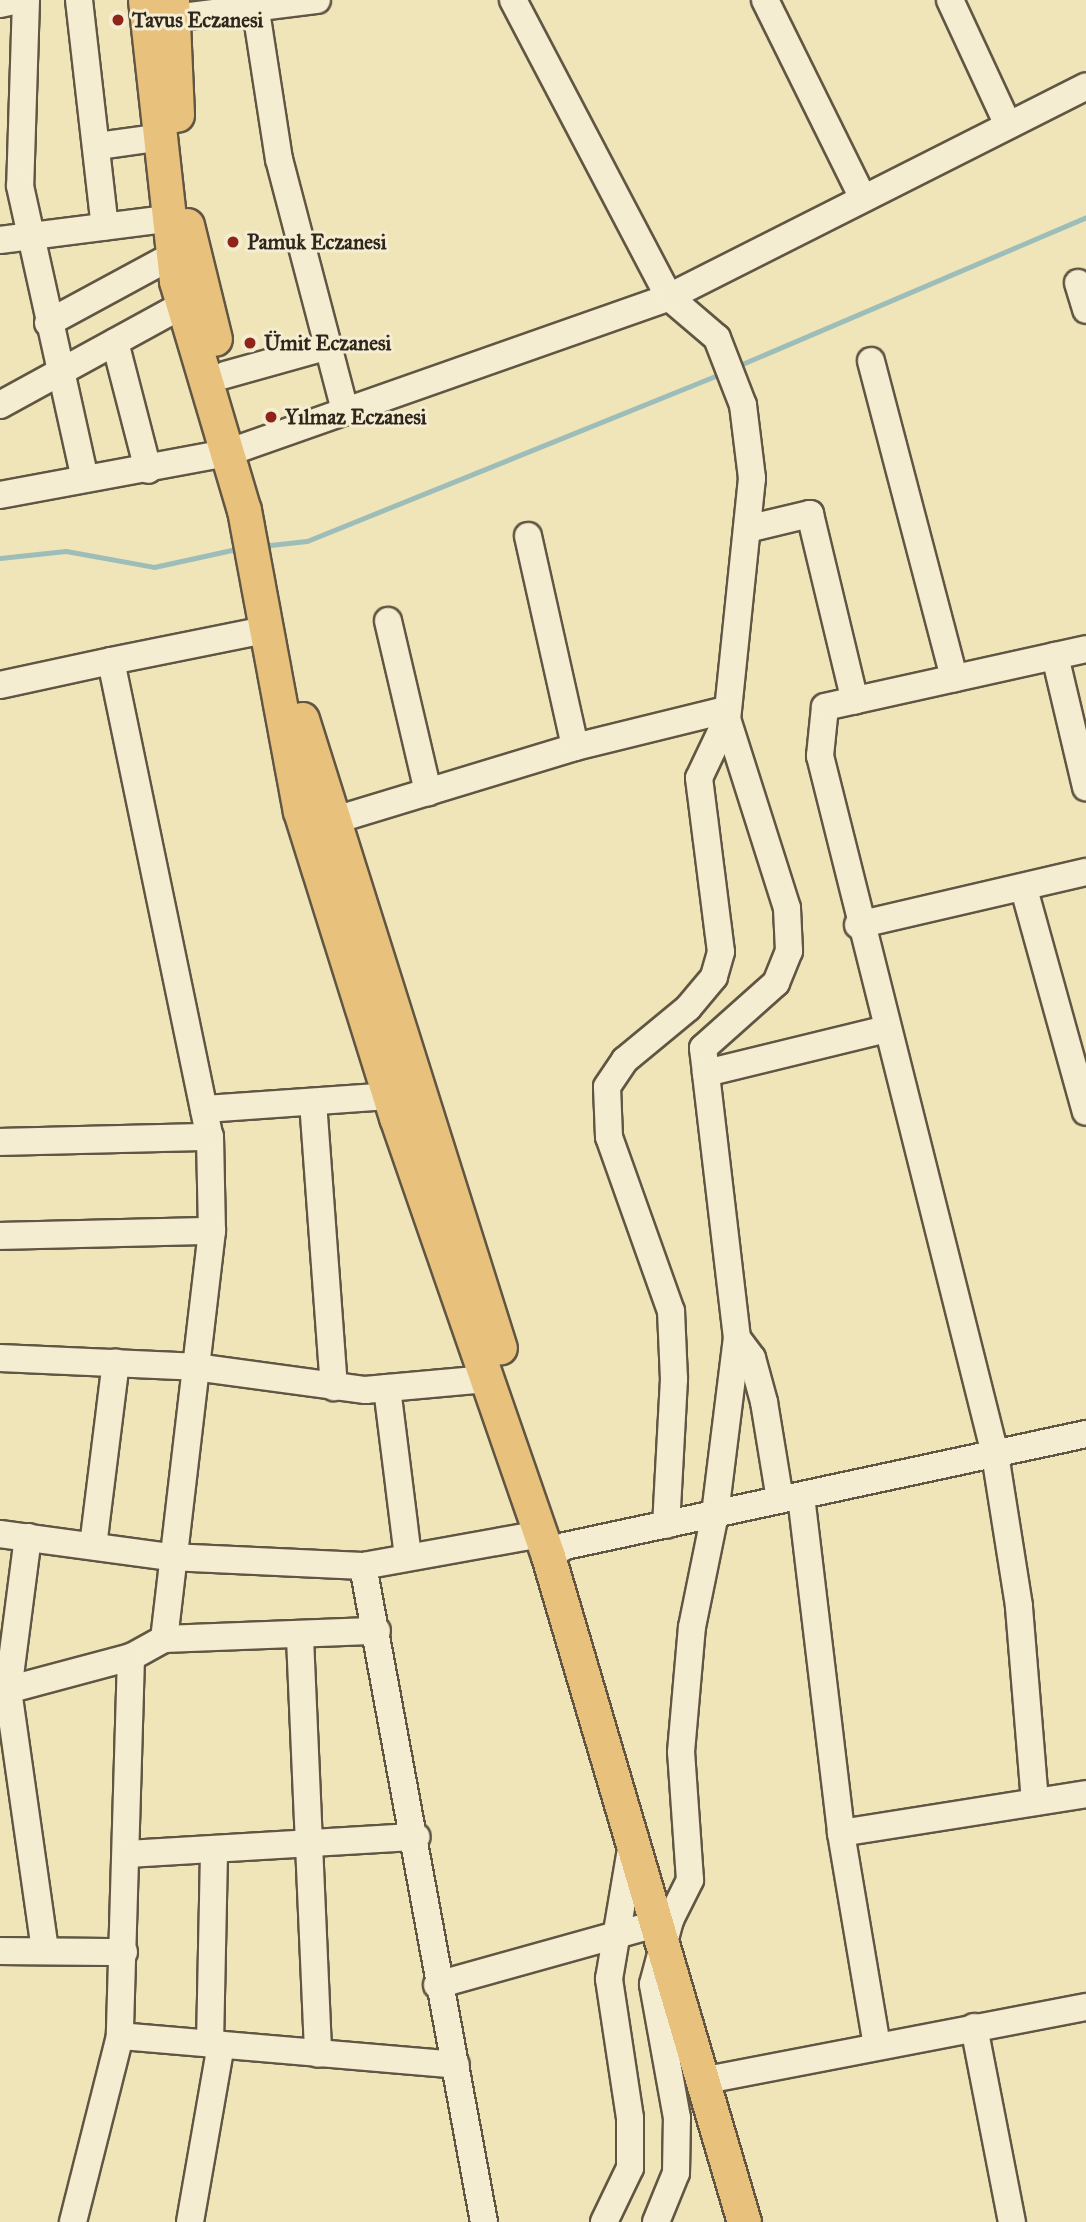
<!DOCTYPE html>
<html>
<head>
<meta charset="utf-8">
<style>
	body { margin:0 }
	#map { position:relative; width:1086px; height:2222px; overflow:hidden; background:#f0e4b9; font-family:"IM FELL Great Primer",serif }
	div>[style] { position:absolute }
	.stream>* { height:5px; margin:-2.5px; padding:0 2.5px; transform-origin:2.5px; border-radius:2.5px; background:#9dbdb8 }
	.roads { filter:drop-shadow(2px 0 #605643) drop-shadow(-2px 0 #605643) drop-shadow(0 2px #605643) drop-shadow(0 -2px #605643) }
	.minor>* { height:26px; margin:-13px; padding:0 13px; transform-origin:13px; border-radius:13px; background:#f5edd2 }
	.major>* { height:33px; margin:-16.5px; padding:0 16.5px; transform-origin:16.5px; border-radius:16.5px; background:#e8c27c }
	.dots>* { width:19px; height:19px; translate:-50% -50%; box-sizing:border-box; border:4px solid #f5edd2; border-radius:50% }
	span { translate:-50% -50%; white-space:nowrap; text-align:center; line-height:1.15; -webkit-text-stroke:6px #f5edd2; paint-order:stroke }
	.poi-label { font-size:21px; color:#30271c; font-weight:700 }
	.left { translate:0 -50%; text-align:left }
</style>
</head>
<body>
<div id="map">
	<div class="stream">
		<i style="left:735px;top:367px;width:382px;rotate:-23.1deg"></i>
		<i style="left:261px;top:546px;width:46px;rotate:-6.2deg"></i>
		<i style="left:307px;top:541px;width:449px;rotate:-22deg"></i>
		<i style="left:0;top:558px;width:66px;rotate:-6.1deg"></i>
		<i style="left:66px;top:551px;width:89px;rotate:10.3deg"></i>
		<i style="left:154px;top:567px;width:89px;rotate:-12.3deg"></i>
	</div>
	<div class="roads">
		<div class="minor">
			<i style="left:26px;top:0;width:186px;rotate:91.8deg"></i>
			<i style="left:20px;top:186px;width:299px;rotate:77.5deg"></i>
			<i style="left:79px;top:0;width:228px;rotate:83.5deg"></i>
			<i style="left:513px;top:0;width:335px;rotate:62.3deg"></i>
			<i style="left:669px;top:297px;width:63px;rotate:40.5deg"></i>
			<i style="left:717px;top:338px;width:72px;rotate:68.8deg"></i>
			<i style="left:743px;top:405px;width:74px;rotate:83deg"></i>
			<i style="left:752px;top:478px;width:242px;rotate:95.9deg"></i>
			<i style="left:727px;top:719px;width:65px;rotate:115.4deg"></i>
			<i style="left:699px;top:778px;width:175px;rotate:82.8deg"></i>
			<i style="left:721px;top:952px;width:26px;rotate:106deg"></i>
			<i style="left:714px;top:977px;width:40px;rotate:130deg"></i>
			<i style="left:688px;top:1008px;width:82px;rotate:140.5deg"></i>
			<i style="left:625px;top:1060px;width:32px;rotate:124deg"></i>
			<i style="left:607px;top:1087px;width:50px;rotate:87.7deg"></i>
			<i style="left:609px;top:1137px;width:185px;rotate:70.4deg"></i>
			<i style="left:671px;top:1311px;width:68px;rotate:87.5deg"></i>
			<i style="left:674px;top:1379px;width:146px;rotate:93.1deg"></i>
			<i style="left:765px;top:0;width:221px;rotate:63.7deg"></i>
			<i style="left:950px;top:0;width:138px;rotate:65.1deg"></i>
			<i style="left:0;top:4px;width:19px;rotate:-12deg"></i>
			<i style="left:256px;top:11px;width:150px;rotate:81.2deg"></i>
			<i style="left:279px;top:159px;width:260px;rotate:75.3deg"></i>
			<i style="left:173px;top:18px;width:145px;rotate:-7.1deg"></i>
			<i style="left:98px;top:146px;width:59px;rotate:-7.9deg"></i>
			<i style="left:0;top:240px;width:168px;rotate:-7.2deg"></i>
			<i style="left:1078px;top:283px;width:28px;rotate:73deg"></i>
			<i style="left:48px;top:323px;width:141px;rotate:-28.4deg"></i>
			<i style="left:115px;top:342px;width:132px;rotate:75.5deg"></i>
			<i style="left:871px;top:361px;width:328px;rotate:75.3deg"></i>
			<i style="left:225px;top:375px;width:104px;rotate:-15.6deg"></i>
			<i style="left:0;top:405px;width:209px;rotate:-28.7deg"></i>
			<i style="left:0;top:495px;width:231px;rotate:-10.5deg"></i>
			<i style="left:227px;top:453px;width:469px;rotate:-19.4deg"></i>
			<i style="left:669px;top:297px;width:467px;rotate:-26.8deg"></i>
			<i style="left:747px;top:529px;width:65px;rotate:-13.4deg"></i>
			<i style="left:810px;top:514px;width:192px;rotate:76.5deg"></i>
			<i style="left:528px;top:536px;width:216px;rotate:77.4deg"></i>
			<i style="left:388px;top:621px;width:176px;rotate:76.8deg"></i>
			<i style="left:1055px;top:656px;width:135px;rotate:76.7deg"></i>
			<i style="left:111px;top:661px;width:157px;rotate:-11.4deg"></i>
			<i style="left:0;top:685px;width:114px;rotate:-12.2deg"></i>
			<i style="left:111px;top:661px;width:486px;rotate:78.3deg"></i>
			<i style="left:210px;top:1137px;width:94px;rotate:88.8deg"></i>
			<i style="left:212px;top:1231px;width:411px;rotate:96.7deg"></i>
			<i style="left:164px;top:1639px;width:38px;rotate:151deg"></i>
			<i style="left:131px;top:1657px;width:379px;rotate:91.7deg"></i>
			<i style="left:120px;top:2036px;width:192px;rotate:104.2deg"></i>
			<i style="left:332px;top:821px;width:254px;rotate:-16.9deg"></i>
			<i style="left:575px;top:747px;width:155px;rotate:-13.8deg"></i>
			<i style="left:1024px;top:889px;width:231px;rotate:74.5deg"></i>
			<i style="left:858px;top:925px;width:234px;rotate:-13.1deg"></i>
			<i style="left:706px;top:1073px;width:25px;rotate:-97deg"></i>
			<i style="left:703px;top:1048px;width:98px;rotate:-41.7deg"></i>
			<i style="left:776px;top:983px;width:35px;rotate:-68deg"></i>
			<i style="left:789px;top:951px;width:43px;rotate:-92.7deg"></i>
			<i style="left:787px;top:908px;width:198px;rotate:-107.6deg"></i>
			<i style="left:313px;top:1102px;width:286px;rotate:85.8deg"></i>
			<i style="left:204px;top:1109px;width:186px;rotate:-4deg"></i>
			<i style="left:0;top:1142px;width:210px;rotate:-1.4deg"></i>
			<i style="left:0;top:1236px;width:212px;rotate:-1.4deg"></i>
			<i style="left:737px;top:1338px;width:25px;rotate:53deg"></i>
			<i style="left:752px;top:1358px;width:46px;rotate:74.7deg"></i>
			<i style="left:764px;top:1402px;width:99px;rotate:80.7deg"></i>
			<i style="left:0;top:1358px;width:195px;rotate:2.6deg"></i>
			<i style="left:195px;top:1367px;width:172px;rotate:7.7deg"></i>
			<i style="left:365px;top:1390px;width:122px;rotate:-5.2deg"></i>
			<i style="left:387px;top:1388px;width:170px;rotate:82.9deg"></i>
			<i style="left:801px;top:1496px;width:339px;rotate:83.2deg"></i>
			<i style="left:841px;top:1833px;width:215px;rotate:80.4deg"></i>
			<i style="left:0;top:1534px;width:172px;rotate:7.7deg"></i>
			<i style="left:170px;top:1557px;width:193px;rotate:2.7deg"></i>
			<i style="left:363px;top:1566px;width:181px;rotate:-10.2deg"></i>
			<i style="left:28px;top:1537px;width:154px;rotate:97.4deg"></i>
			<i style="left:8px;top:1690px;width:262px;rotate:81.9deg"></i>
			<i style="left:93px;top:1546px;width:185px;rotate:-82.9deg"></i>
			<i style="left:548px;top:1556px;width:20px;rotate:-30deg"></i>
			<i style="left:565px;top:1546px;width:533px;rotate:-12.13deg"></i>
			<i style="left:363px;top:1566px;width:667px;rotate:79.55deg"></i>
			<i style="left:300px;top:1638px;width:416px;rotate:87.5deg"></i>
			<i style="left:164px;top:1639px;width:213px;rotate:-2.2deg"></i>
			<i style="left:0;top:1692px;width:136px;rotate:-15deg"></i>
			<i style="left:1035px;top:1802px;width:197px;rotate:-94.7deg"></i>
			<i style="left:1019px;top:1606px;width:154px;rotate:-99deg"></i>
			<i style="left:995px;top:1454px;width:720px;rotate:-104.07deg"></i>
			<i style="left:820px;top:756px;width:49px;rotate:-84.2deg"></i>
			<i style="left:825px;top:707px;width:267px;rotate:-12.5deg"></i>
			<i style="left:841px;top:1833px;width:248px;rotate:-9deg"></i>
			<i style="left:128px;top:1854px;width:289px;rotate:-3.4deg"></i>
			<i style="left:0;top:1951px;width:124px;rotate:0.5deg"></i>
			<i style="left:437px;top:1985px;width:242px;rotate:-15.6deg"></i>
			<i style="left:974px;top:2027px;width:199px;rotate:79deg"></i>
			<i style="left:120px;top:2036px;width:337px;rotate:4.9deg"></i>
			<i style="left:210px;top:2044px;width:193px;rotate:-88.8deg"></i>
			<i style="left:701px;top:2081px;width:392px;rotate:-10.9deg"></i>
			<i style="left:190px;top:2222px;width:180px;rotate:-80.1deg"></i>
			<i style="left:604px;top:2222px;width:60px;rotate:-64.3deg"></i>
			<i style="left:630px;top:2168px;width:50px;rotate:-90deg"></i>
			<i style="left:630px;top:2118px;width:141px;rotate:-98.6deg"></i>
			<i style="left:609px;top:1979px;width:132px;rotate:-80.4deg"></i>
			<i style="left:656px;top:2222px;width:53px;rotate:-67.8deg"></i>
			<i style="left:676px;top:2173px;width:55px;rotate:-89deg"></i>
			<i style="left:677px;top:2118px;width:136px;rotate:-100.2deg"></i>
			<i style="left:653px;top:1984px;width:66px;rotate:-75.1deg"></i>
			<i style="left:670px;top:1920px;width:45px;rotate:-63.4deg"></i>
			<i style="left:690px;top:1880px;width:128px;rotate:-94deg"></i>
			<i style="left:681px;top:1752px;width:125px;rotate:-85deg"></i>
			<i style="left:692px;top:1627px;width:115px;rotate:-78.5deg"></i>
			<i style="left:715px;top:1514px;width:177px;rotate:-82.9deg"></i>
			<i style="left:737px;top:1338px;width:267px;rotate:-96.7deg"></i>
			<i style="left:706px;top:1073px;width:186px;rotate:-13.7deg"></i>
		</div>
		<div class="major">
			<i style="left:145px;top:0;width:283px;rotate:83.7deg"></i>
			<i style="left:176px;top:281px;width:239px;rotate:73.5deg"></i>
			<i style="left:244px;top:510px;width:306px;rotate:79.5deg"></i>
			<i style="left:300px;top:811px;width:321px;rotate:72.6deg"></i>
			<i style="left:396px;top:1117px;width:465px;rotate:70.9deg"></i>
			<i style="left:548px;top:1556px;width:694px;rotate:73.6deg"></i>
			<i style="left:172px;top:0;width:115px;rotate:87.5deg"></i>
			<i style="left:187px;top:225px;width:117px;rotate:76.2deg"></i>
			<i style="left:302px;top:719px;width:659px;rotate:72.53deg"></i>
		</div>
	</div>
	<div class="dots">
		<i style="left:118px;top:20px;background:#8f2418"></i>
		<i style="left:233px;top:242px;background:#8f2418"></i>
		<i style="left:250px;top:343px;background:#8f2418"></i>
		<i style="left:271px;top:417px;background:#8f2418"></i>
	</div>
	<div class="poi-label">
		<span class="left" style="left:132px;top:20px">Tavus Eczanesi</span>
		<span class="left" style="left:247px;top:242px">Pamuk Eczanesi</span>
		<span class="left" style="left:264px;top:343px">Ümit Eczanesi</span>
		<span class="left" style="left:285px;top:417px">Yılmaz Eczanesi</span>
	</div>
</div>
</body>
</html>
